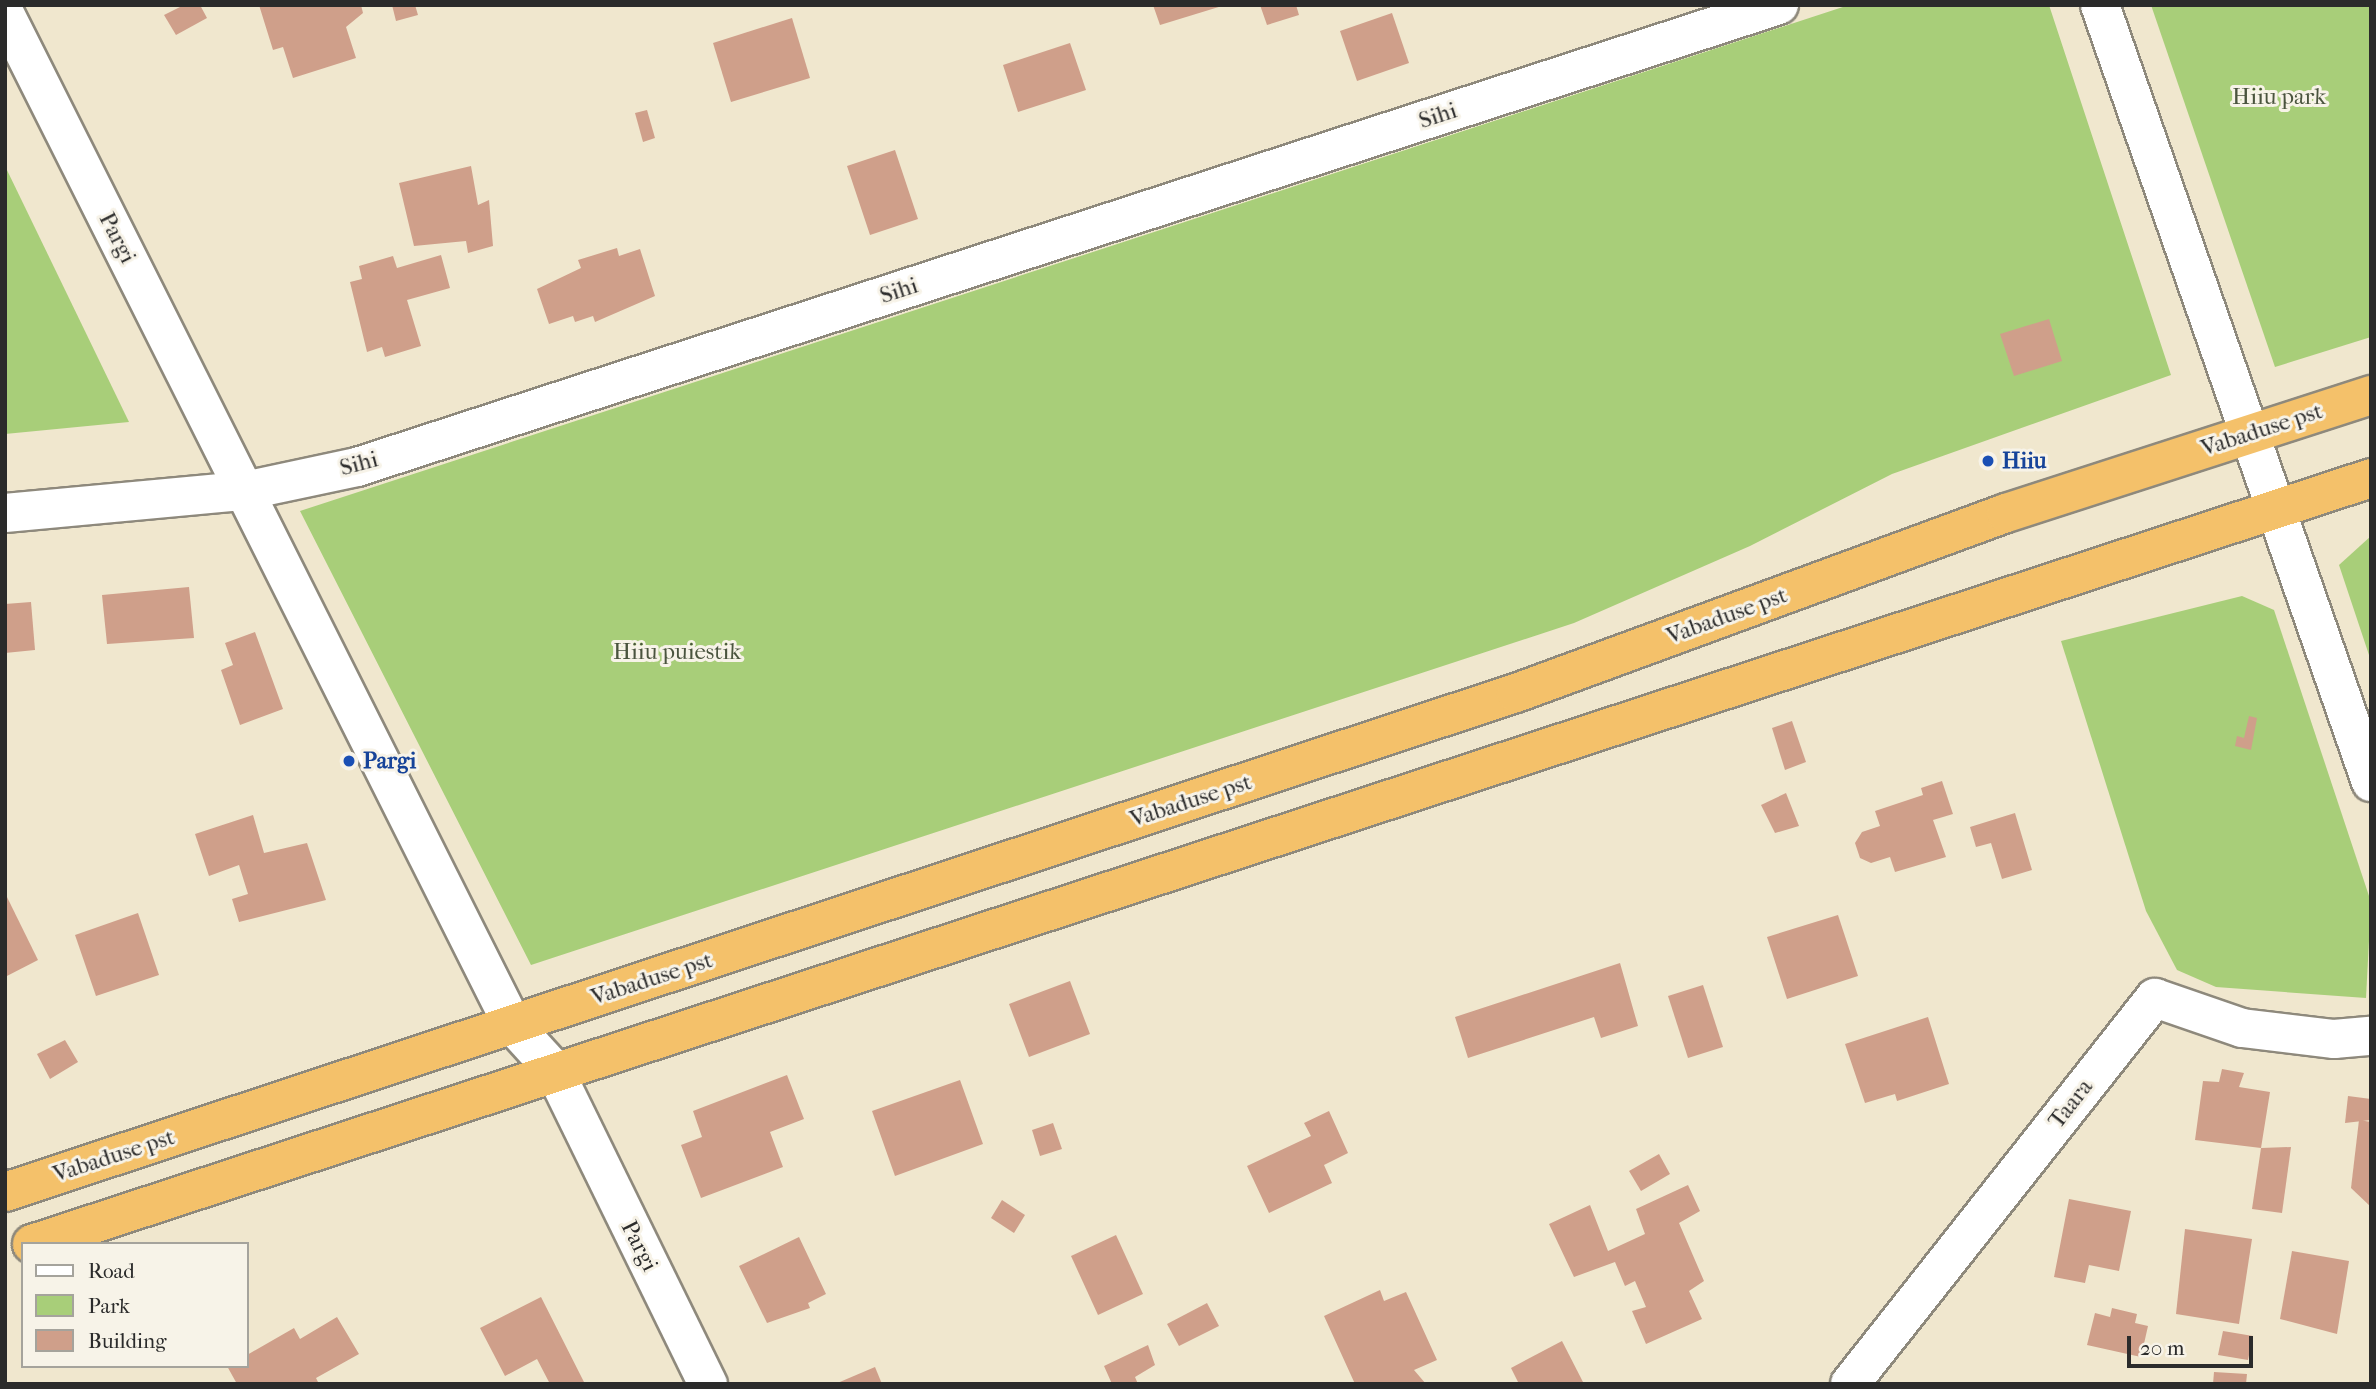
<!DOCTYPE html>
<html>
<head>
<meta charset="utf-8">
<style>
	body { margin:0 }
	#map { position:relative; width:2376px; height:1389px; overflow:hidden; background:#f0e7ce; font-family:"IM FELL French Canon",serif }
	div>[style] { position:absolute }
	.green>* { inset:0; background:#a8ce79 }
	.building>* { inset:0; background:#cf9f8a }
	.roads { filter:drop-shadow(2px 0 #8e897c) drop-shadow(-2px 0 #8e897c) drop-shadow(0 2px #8e897c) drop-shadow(0 -2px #8e897c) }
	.minor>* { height:38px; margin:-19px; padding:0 19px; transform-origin:19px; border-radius:19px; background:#fff }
	.highway>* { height:38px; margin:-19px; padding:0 19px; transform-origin:19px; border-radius:19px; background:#f4c16a }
	.dots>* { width:19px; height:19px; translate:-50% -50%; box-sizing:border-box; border:4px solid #f7f3e8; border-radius:50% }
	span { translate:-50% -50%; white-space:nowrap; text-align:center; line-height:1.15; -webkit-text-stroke:6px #f7f3e8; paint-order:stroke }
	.park-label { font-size:23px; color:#4a543e }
	.street-label { font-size:23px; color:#2b2b2b }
	.transit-label { font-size:23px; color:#164399; font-weight:700 }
	.left { translate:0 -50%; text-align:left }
	.frame { position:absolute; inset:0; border:7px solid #2b2b2b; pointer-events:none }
	.legend { position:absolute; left:21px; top:1242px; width:228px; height:126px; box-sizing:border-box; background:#f7f3e8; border:2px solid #a5a39c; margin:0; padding:9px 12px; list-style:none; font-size:21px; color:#2b2b2b }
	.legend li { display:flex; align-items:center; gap:14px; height:35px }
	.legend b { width:35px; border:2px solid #a5a39c }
	.scale { position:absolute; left:2127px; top:1336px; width:126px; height:32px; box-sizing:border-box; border:4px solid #2b2b2b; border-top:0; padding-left:9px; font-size:21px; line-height:24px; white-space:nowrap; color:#2b2b2b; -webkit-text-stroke:5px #f7f3e8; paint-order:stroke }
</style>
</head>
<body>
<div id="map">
	<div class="green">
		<i style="clip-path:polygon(1849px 5px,2049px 5px,2171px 375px,1892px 474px,1750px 546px,1574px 623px,531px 965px,300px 511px)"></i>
		<i style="clip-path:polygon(2151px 5px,2371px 5px,2371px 337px,2275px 367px)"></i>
		<i style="clip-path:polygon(5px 166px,129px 422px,5px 434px)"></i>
		<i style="clip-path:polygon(2371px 536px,2371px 661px,2339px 565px)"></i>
		<i style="clip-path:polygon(2242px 596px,2274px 610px,2371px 902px,2366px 998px,2216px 987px,2177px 970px,2146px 911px,2061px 641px)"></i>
	</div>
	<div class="building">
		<i style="clip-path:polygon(184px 5px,200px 5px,207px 18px,176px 35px,164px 15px)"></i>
		<i style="clip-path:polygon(259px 5px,361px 5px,363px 13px,346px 27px,356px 58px,293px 78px,283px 47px,273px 50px)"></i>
		<i style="clip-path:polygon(392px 5px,415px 5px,418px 15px,396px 21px)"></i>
		<i style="clip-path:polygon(1153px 5px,1222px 5px,1222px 6px,1160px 25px)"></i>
		<i style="clip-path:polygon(1260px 5px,1296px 5px,1299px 15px,1267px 25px)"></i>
		<i style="clip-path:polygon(1392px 13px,1409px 63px,1357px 81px,1340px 31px)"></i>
		<i style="clip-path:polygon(792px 18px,810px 78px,731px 102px,713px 43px)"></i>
		<i style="clip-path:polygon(1070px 43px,1086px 90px,1018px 112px,1003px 65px)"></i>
		<i style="clip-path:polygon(647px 110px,655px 138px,643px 142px,635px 113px)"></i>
		<i style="clip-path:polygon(895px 150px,918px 219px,870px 235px,847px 166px)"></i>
		<i style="clip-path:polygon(471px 166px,478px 205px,489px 200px,493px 246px,468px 253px,466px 241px,414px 246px,399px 183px)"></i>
		<i style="clip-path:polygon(617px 248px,619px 256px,640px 249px,655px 296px,595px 322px,593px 316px,575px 322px,573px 316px,549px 324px,537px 289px,581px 268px,578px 260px)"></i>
		<i style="clip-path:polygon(441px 255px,450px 288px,407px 300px,421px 346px,385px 357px,382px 347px,367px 352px,350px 282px,362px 279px,359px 266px,393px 256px,397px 268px)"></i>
		<i style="clip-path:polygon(2049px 319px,2062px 361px,2014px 376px,2000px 334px)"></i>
		<i style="clip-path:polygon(189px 587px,194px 638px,107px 644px,102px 595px)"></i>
		<i style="clip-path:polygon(31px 602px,35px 650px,5px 653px,5px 604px)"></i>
		<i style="clip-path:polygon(255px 632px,283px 709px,240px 725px,221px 670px,233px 665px,225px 643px)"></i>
		<i style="clip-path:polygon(2249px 716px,2257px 718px,2251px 750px,2235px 746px,2237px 736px,2244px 738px)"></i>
		<i style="clip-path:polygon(1792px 721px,1806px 762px,1785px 770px,1772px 728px)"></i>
		<i style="clip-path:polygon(1942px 781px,1953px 814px,1933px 820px,1946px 857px,1895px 872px,1890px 857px,1871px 863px,1860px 858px,1855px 843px,1862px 832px,1880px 826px,1875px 811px,1923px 795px,1921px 788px)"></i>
		<i style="clip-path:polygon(1786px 793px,1799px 826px,1775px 833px,1761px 805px)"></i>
		<i style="clip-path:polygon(2015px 813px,2032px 870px,2002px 879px,1991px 843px,1976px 847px,1970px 827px)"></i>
		<i style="clip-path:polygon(253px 815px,264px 853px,307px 843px,326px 900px,239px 922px,232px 899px,248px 894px,239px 865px,209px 876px,195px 834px)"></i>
		<i style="clip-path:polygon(5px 893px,38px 960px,5px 977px)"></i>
		<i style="clip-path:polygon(138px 913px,159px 975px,96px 996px,75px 935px)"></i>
		<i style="clip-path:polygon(1838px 915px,1858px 976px,1787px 999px,1767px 937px)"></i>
		<i style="clip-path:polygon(1620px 963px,1638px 1026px,1601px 1038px,1594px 1017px,1468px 1058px,1455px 1017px)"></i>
		<i style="clip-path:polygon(1070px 981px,1090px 1034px,1029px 1057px,1009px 1004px)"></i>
		<i style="clip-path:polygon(1703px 985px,1723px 1047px,1688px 1058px,1668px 996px)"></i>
		<i style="clip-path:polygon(1928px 1017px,1949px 1084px,1897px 1101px,1895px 1094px,1865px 1103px,1845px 1044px)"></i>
		<i style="clip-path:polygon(65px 1040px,78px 1062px,50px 1079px,37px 1054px)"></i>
		<i style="clip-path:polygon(2222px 1069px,2244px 1073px,2239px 1087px,2270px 1092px,2261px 1148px,2195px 1140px,2203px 1081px,2219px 1082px)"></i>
		<i style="clip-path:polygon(787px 1075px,804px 1119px,770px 1132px,783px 1167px,701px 1198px,681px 1145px,702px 1137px,693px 1111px)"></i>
		<i style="clip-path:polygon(960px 1080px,983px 1144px,895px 1176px,872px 1111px)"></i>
		<i style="clip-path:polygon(2348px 1096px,2371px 1099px,2371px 1120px,2345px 1123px)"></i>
		<i style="clip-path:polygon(1329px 1111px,1348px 1153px,1324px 1165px,1332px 1183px,1269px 1213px,1247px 1166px,1311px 1136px,1304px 1123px)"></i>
		<i style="clip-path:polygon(2359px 1120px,2371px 1122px,2371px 1207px,2351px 1188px)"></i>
		<i style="clip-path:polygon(1053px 1123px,1062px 1149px,1040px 1156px,1032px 1130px)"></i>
		<i style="clip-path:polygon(2291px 1147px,2282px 1213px,2252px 1209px,2261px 1148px)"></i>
		<i style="clip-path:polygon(1659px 1154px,1670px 1174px,1641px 1191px,1629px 1171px)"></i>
		<i style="clip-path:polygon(1688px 1185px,1700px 1211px,1679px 1223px,1704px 1281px,1689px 1291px,1702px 1319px,1646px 1344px,1632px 1311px,1646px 1307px,1635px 1281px,1625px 1286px,1615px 1262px,1574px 1277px,1549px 1224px,1590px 1205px,1608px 1251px,1645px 1234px,1636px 1209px)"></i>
		<i style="clip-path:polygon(2069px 1199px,2131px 1211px,2119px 1271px,2089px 1265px,2085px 1283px,2054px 1277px)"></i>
		<i style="clip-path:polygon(1002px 1200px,1025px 1215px,1014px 1233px,991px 1218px)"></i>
		<i style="clip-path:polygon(2185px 1229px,2252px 1239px,2239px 1324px,2176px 1314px)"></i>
		<i style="clip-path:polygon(1116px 1235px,1143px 1294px,1098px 1315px,1071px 1256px)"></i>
		<i style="clip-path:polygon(799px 1237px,826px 1294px,808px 1303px,810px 1308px,767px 1323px,739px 1266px)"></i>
		<i style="clip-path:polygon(2292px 1251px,2349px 1261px,2337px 1334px,2280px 1319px)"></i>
		<i style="clip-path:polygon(1380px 1290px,1384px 1301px,1406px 1292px,1437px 1360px,1414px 1370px,1426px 1384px,1355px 1384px,1324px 1316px)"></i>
		<i style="clip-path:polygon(541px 1297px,585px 1384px,550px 1384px,537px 1359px,505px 1376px,480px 1328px)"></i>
		<i style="clip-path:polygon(1207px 1303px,1219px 1326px,1179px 1346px,1167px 1324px)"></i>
		<i style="clip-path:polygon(2112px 1308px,2137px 1314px,2135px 1323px,2148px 1326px,2141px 1357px,2087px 1345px,2095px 1313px,2110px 1317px)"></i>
		<i style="clip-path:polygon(337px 1317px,359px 1354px,316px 1378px,319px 1384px,237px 1384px,227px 1366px,247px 1366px,247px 1355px,294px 1328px,300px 1339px)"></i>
		<i style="clip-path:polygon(2223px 1331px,2253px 1336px,2248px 1360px,2218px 1355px)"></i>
		<i style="clip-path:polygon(1562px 1341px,1584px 1384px,1519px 1384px,1511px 1368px)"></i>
		<i style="clip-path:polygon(1148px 1345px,1155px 1365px,1135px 1377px,1138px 1384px,1112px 1384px,1104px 1366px)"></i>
		<i style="clip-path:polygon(875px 1367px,882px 1384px,835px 1384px)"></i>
		<i style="clip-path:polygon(2214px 1372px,2247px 1374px,2246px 1384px,2213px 1384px)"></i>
	</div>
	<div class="roads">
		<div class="minor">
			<i style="left:2100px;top:5px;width:823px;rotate:70.77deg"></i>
			<i style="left:5px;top:14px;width:1130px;rotate:63.34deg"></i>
			<i style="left:512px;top:1024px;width:62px;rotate:47.6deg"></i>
			<i style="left:554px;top:1070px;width:350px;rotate:63.9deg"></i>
			<i style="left:5px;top:513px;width:240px;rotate:-5.3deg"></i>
			<i style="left:244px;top:491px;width:116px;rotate:-12deg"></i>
			<i style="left:357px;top:467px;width:1495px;rotate:-18deg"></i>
			<i style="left:1850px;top:1384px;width:492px;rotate:-51.7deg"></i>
			<i style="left:2155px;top:998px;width:92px;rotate:19deg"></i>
			<i style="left:2242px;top:1028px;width:93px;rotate:6.8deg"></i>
			<i style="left:2334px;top:1039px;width:37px;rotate:-5deg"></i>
		</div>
		<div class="highway">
			<i style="left:5px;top:1192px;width:1591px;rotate:-18.28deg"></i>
			<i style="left:1516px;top:693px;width:522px;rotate:-20.17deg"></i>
			<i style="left:2006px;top:513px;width:384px;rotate:-17.9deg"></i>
			<i style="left:32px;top:1244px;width:2461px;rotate:-18.13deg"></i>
		</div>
	</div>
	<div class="dots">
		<i style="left:1988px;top:461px;background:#1a4fb4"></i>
		<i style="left:349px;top:761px;background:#1a4fb4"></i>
	</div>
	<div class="park-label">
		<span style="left:2279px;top:97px">Hiiu park</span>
		<span style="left:677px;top:652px">Hiiu puiestik</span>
	</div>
	<div class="street-label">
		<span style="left:1438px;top:116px;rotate:-18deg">Sihi</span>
		<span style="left:117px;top:238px;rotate:63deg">Pargi</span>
		<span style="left:899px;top:291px;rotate:-18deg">Sihi</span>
		<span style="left:2262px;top:430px;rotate:-18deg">Vabaduse pst</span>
		<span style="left:359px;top:464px;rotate:-15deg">Sihi</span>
		<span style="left:1727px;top:616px;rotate:-20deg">Vabaduse pst</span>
		<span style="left:1191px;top:801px;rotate:-18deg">Vabaduse pst</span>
		<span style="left:652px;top:979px;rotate:-18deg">Vabaduse pst</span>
		<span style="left:2071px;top:1104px;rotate:-52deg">Taara</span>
		<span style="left:114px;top:1156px;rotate:-18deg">Vabaduse pst</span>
		<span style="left:639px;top:1246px;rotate:63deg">Pargi</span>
	</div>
	<div class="transit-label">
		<span class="left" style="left:2002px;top:461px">Hiiu</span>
		<span class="left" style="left:363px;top:761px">Pargi</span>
	</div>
	<div class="frame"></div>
	<ul class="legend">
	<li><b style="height:9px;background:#fff"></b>Road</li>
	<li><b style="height:19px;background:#a8ce79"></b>Park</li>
	<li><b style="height:19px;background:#cf9f8a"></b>Building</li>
	</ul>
	<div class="scale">20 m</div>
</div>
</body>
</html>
